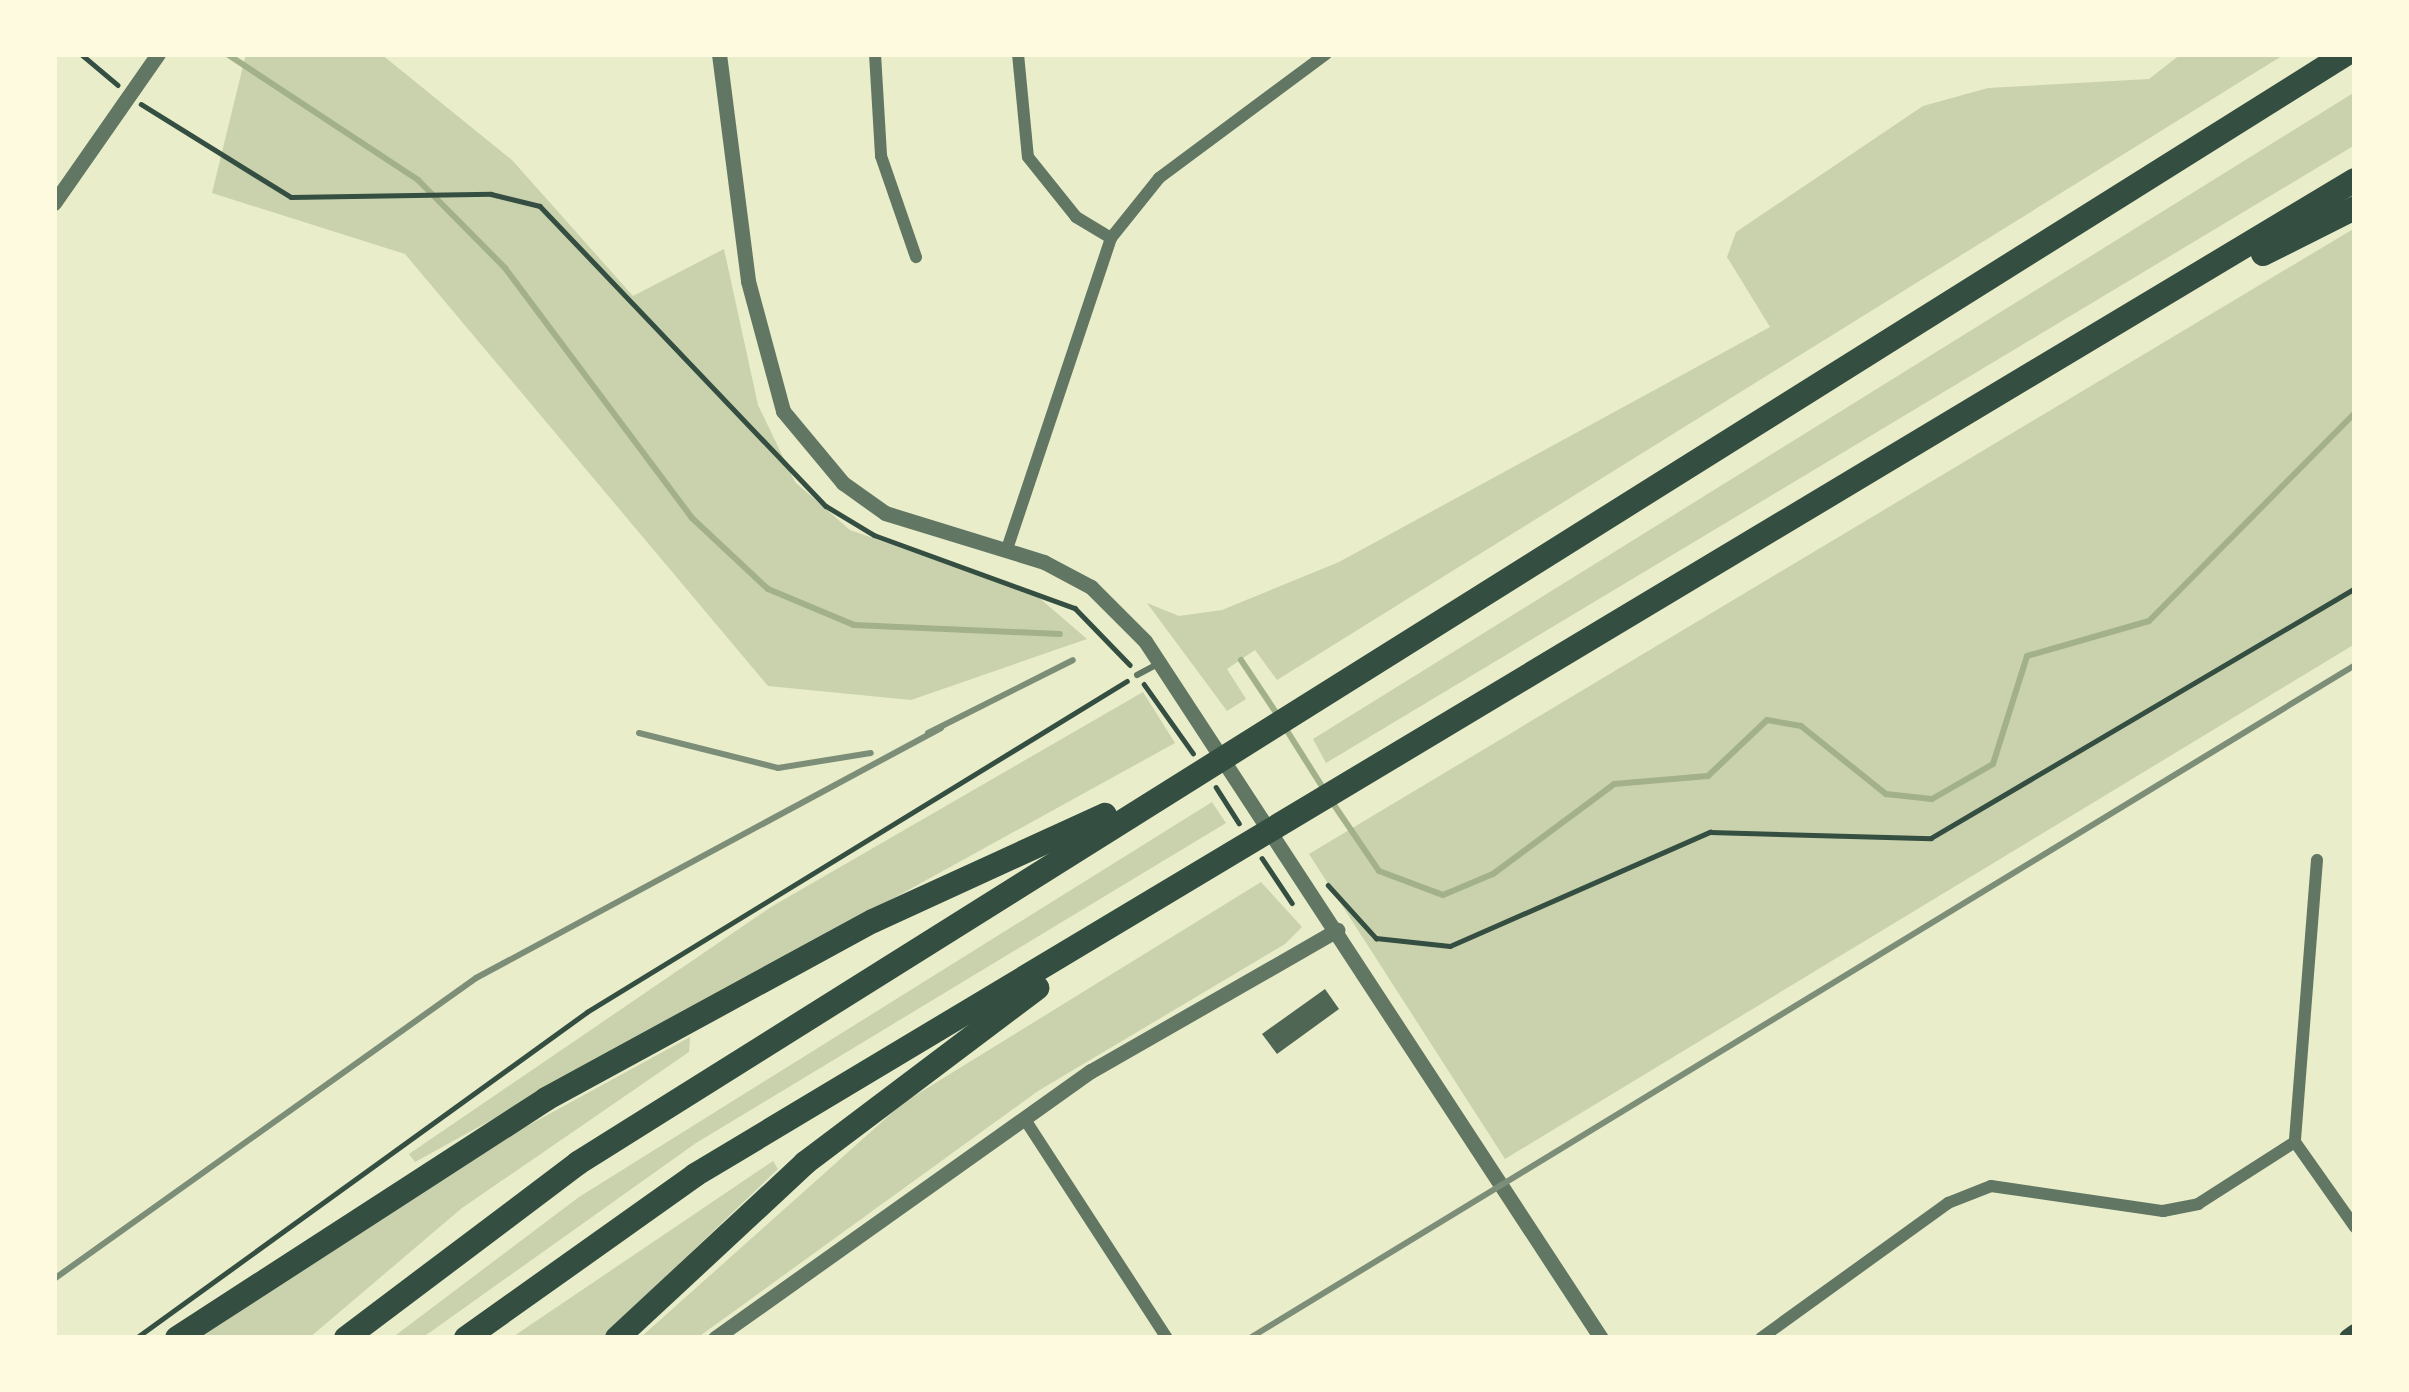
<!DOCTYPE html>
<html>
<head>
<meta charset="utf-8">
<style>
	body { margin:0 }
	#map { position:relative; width:2409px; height:1392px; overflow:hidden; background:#e9edc9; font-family:"Public Sans",sans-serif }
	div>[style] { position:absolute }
	.green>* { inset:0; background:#cad2ad }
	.stream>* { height:6px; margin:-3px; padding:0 3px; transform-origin:3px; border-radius:3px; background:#a3b18a }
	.building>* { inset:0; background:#4f6655 }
	.path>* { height:4.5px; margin:-2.25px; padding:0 2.25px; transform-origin:2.25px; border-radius:2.25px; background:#344e41 }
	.service>* { height:6px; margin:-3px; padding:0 3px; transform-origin:3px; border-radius:3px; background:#617663 }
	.minor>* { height:12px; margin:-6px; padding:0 6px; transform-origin:6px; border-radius:6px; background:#617663 }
	.tertiary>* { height:15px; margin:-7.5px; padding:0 7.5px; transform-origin:7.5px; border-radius:7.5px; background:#617663 }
	.secondary>* { height:18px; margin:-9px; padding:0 9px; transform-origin:9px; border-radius:9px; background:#344e41 }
	.motorway>* { height:24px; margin:-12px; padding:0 12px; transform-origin:12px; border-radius:12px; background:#344e41 }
	.rail>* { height:6px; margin:-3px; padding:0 3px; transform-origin:3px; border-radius:3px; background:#7c8e77 }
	span { translate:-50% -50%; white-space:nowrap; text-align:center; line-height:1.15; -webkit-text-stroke:9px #fefae0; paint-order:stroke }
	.frame { position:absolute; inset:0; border:57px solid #fefae0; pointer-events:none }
</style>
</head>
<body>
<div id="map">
	<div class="green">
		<i style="clip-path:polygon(246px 54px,381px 54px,512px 160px,633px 296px,724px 249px,758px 405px,795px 482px,850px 530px,1037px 596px,1087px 639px,911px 700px,768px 686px,405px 254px,212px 193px)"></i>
		<i style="clip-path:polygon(2181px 54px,2285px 54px,1277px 680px,1255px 650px,1227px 669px,1246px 699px,1227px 711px,1147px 603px,1179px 616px,1222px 610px,1339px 562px,1770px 327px,1727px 257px,1736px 232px,1923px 106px,1988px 88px,2149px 79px)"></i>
		<i style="clip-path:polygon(2355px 92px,2355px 145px,1326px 763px,1313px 739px)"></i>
		<i style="clip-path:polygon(2355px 228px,2355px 644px,1505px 1159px,1309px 854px)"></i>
		<i style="clip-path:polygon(1143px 692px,1175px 743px,415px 1162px,409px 1154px,771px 907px)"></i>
		<i style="clip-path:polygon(1212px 802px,1226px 823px,696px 1143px,422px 1338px,392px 1338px,579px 1197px)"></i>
		<i style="clip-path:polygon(1261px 882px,1302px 927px,1285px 944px,1038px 1091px,697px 1338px,640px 1338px,903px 1103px)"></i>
		<i style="clip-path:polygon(690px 1037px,689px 1052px,462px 1208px,309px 1338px,194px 1338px,518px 1131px)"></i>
		<i style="clip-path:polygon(773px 1161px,778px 1169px,602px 1338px,511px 1338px)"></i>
	</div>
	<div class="stream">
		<i style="left:227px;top:54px;width:229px;rotate:33.4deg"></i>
		<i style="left:418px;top:180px;width:124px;rotate:45.3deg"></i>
		<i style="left:505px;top:268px;width:312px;rotate:53.2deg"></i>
		<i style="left:692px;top:518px;width:104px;rotate:43.1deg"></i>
		<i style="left:768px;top:589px;width:93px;rotate:22.7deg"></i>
		<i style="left:854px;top:625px;width:206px;rotate:2.5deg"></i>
		<i style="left:1241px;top:660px;width:65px;rotate:56.3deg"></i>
		<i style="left:1284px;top:726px;width:77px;rotate:57.8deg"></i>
		<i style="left:1332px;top:802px;width:83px;rotate:55.7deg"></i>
		<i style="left:1379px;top:871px;width:68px;rotate:20.6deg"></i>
		<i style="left:1443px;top:895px;width:54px;rotate:-22.8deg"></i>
		<i style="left:1493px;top:874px;width:151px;rotate:-36.6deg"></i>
		<i style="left:1614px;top:784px;width:94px;rotate:-4.9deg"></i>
		<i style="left:1708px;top:776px;width:81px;rotate:-43.5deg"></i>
		<i style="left:1767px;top:720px;width:35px;rotate:10deg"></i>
		<i style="left:1801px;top:726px;width:109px;rotate:38.7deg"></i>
		<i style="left:1886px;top:794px;width:46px;rotate:6.2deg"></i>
		<i style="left:1932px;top:799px;width:70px;rotate:-29.8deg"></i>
		<i style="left:1993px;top:764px;width:113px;rotate:-72.5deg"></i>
		<i style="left:2027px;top:656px;width:127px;rotate:-16deg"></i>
		<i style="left:2149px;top:621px;width:293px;rotate:-45.3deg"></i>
	</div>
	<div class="building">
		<i style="clip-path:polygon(1325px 989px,1339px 1009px,1277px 1054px,1262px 1034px)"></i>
	</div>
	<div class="path">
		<i style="left:81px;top:54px;width:48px;rotate:40deg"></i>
		<i style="left:141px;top:104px;width:176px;rotate:31.8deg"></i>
		<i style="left:291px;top:197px;width:200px;rotate:-0.9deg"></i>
		<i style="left:491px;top:194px;width:50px;rotate:13.8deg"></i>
		<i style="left:540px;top:206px;width:414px;rotate:46.4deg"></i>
		<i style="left:826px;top:506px;width:56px;rotate:31.1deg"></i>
		<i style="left:874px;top:535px;width:214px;rotate:20deg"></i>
		<i style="left:1075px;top:608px;width:79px;rotate:46deg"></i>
		<i style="left:1144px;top:684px;width:85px;rotate:54.6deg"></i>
		<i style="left:1216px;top:787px;width:43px;rotate:57.4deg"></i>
		<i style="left:1262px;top:858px;width:54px;rotate:56.3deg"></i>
		<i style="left:1328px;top:885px;width:72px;rotate:47.8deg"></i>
		<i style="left:1376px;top:938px;width:74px;rotate:6.2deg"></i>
		<i style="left:1450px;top:946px;width:284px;rotate:-23.7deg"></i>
		<i style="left:1710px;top:832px;width:221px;rotate:1.6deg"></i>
		<i style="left:1931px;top:838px;width:492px;rotate:-30.5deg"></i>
		<i style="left:136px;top:1338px;width:556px;rotate:-35.86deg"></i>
		<i style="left:587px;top:1012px;width:633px;rotate:-31.51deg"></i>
	</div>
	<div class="service">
		<i style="left:1137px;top:675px;width:24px;rotate:-28deg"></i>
	</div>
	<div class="minor">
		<i style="left:875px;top:54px;width:102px;rotate:86.6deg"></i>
		<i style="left:881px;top:156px;width:107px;rotate:70.9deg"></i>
		<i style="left:1018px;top:54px;width:103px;rotate:84.5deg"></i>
		<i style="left:1028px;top:157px;width:77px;rotate:51.3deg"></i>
		<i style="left:1076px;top:217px;width:41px;rotate:31deg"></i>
		<i style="left:1007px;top:549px;width:328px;rotate:-71.5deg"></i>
		<i style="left:1111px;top:238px;width:77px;rotate:-51.3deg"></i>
		<i style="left:1159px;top:178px;width:208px;rotate:-36.6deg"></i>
		<i style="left:2317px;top:860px;width:283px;rotate:94.5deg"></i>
		<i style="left:2295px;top:1142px;width:104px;rotate:54.8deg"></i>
		<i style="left:1024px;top:1118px;width:262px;rotate:57deg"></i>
		<i style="left:1761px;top:1338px;width:231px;rotate:-35.8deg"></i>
		<i style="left:1948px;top:1203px;width:46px;rotate:-21.6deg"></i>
		<i style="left:1991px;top:1186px;width:174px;rotate:8.3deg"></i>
		<i style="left:2163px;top:1211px;width:36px;rotate:-11deg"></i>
		<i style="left:2198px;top:1204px;width:115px;rotate:-32.6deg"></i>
	</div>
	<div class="tertiary">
		<i style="left:719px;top:54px;width:229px;rotate:82.7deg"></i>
		<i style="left:748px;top:281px;width:135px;rotate:74.9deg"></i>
		<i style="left:783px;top:411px;width:94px;rotate:50.2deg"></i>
		<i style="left:843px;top:483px;width:52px;rotate:35.5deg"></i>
		<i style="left:885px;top:513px;width:166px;rotate:17.1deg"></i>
		<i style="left:1044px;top:562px;width:53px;rotate:28deg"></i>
		<i style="left:1091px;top:587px;width:76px;rotate:45deg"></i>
		<i style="left:1145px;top:641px;width:833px;rotate:56.81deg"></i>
		<i style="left:54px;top:203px;width:182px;rotate:-55.1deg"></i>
		<i style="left:715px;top:1338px;width:461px;rotate:-35.4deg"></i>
		<i style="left:1091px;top:1071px;width:284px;rotate:-29.8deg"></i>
	</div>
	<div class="secondary">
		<i style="left:2348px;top:1338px;width:9px;rotate:-36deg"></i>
	</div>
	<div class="motorway">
		<i style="left:2263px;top:254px;width:103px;rotate:-26.6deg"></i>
		<i style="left:177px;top:1338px;width:440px;rotate:-32.9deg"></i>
		<i style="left:546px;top:1099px;width:372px;rotate:-28.6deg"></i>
		<i style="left:873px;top:921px;width:255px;rotate:-24.6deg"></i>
		<i style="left:346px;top:1338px;width:291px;rotate:-37deg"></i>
		<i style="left:578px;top:1163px;width:2087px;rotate:-32.1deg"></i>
		<i style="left:466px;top:1338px;width:281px;rotate:-35.4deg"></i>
		<i style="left:695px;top:1175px;width:1935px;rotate:-30.94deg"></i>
		<i style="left:617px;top:1338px;width:257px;rotate:-42.9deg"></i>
		<i style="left:805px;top:1163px;width:291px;rotate:-37deg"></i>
	</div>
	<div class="rail">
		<i style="left:639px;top:733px;width:143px;rotate:14.1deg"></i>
		<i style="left:778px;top:768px;width:94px;rotate:-9.2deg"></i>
		<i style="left:928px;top:733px;width:162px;rotate:-26.7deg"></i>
		<i style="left:54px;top:1279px;width:518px;rotate:-35.5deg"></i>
		<i style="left:476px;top:978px;width:528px;rotate:-28.26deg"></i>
		<i style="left:1250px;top:1338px;width:1294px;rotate:-31.34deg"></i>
	</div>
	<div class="frame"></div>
</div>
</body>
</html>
